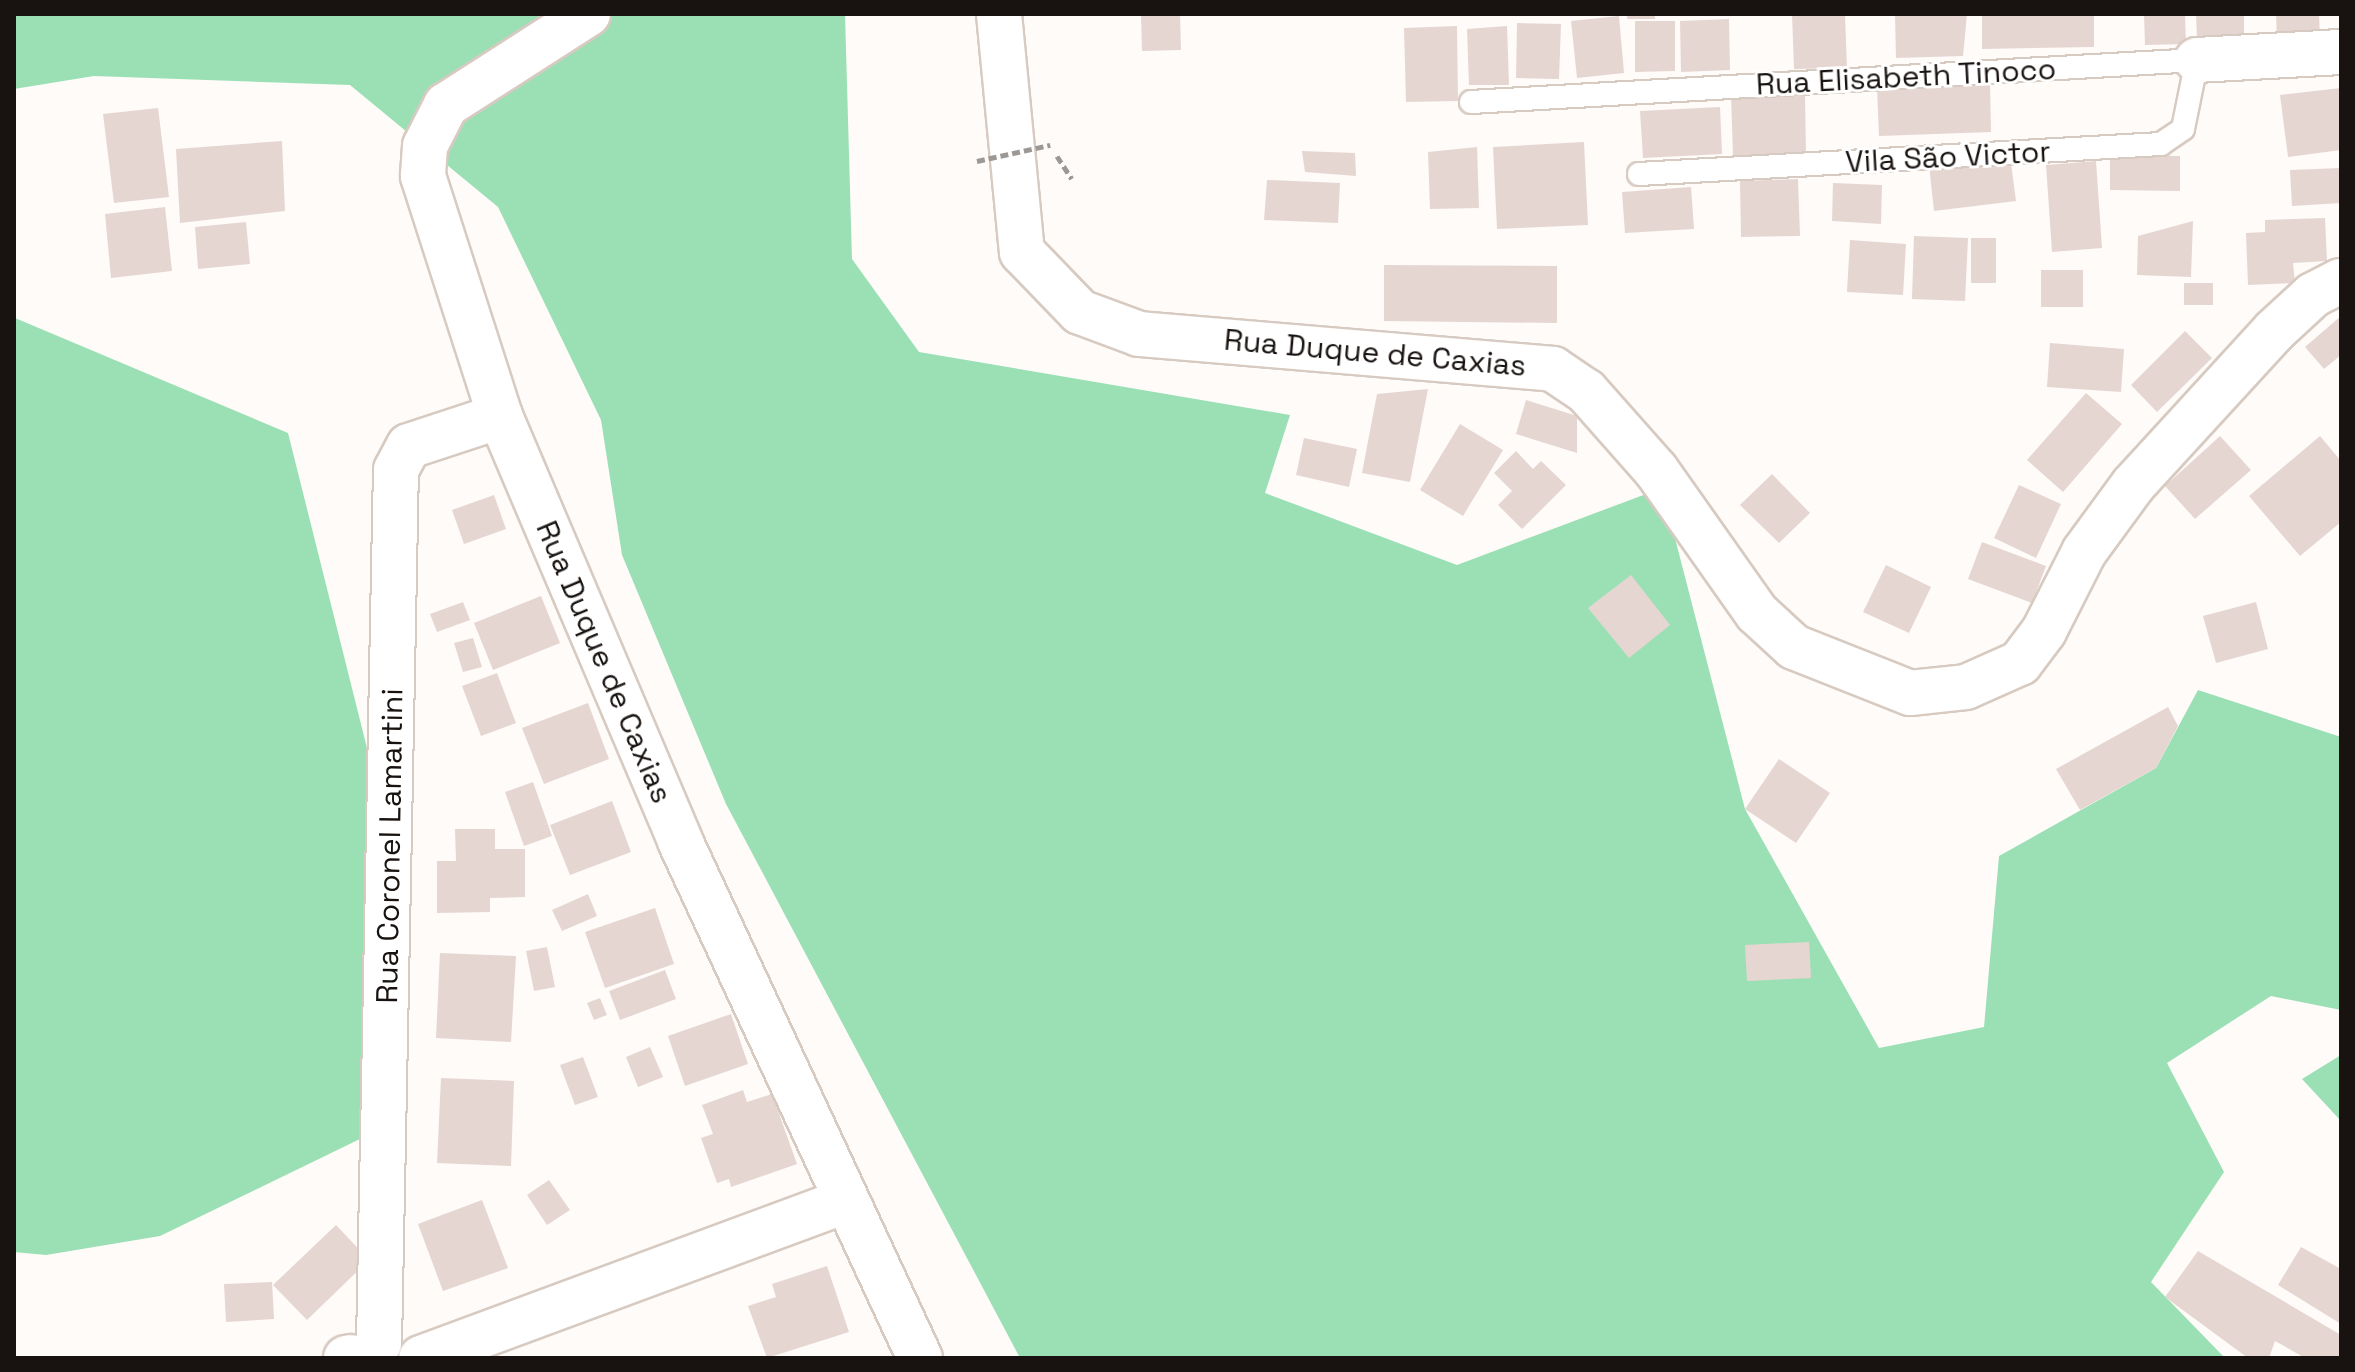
<!DOCTYPE html>
<html>
<head>
<meta charset="utf-8">
<style>
	body { margin:0 }
	#map { position:relative; width:2355px; height:1372px; overflow:hidden; background:#fefbf9; font-family:"Space Grotesk",sans-serif }
	div>[style] { position:absolute }
	.forest>* { inset:0; background:#9be0b4 }
	.building>* { inset:0; background:#e6d6d2 }
	.path>* { height:5px; margin-top:-2.5px; transform-origin:0; background:repeating-linear-gradient(90deg,#9c9895 0 8px,transparent 0 12px) }
	.roads { filter:drop-shadow(2px 0 #d7cac1) drop-shadow(-2px 0 #d7cac1) drop-shadow(0 2px #d7cac1) drop-shadow(0 -2px #d7cac1) }
	.service>* { height:22px; margin:-11px; padding:0 11px; transform-origin:11px; border-radius:11px; background:#fff }
	.minor>* { height:44px; margin:-22px; padding:0 22px; transform-origin:22px; border-radius:22px; background:#fff }
	.path-bridge>* { height:5px; margin-top:-2.5px; transform-origin:0; background:repeating-linear-gradient(90deg,#9c9895 0 8px,transparent 0 12px) }
	span { translate:-50% -50%; white-space:nowrap; text-align:center; line-height:1.15; -webkit-text-stroke:6px #fff; paint-order:stroke }
	.street-label { font-size:30px; color:#181310 }
	.frame { position:absolute; inset:0; border:16px solid #181310; pointer-events:none }
</style>
</head>
<body>
<div id="map">
	<div class="forest">
		<i style="clip-path:polygon(14px 14px,845px 14px,852px 259px,919px 352px,1290px 415px,1265px 493px,1457px 565px,1662px 488px,1745px 809px,1879px 1048px,1984px 1027px,1999px 856px,2156px 768px,2198px 690px,2341px 737px,2341px 1010px,2271px 996px,2167px 1063px,2224px 1172px,2151px 1282px,2225px 1358px,1020px 1358px,726px 804px,622px 555px,601px 420px,498px 207px,350px 85px,94px 76px,14px 89px)"></i>
		<i style="clip-path:polygon(14px 307px,15px 318px,288px 433px,373px 772px,362px 1138px,160px 1236px,46px 1255px,14px 1252px)"></i>
		<i style="clip-path:polygon(2341px 1055px,2341px 1121px,2302px 1079px)"></i>
	</div>
	<div class="building">
		<i style="clip-path:polygon(1141px 14px,1180px 14px,1181px 50px,1142px 51px)"></i>
		<i style="clip-path:polygon(1627px 14px,1655px 14px,1655px 19px,1627px 19px)"></i>
		<i style="clip-path:polygon(1792px 14px,1845px 14px,1847px 68px,1794px 69px)"></i>
		<i style="clip-path:polygon(1895px 14px,1967px 14px,1963px 56px,1896px 58px)"></i>
		<i style="clip-path:polygon(1982px 14px,2094px 14px,2094px 47px,1982px 49px)"></i>
		<i style="clip-path:polygon(2144px 14px,2185px 14px,2186px 44px,2145px 45px)"></i>
		<i style="clip-path:polygon(2196px 14px,2244px 14px,2244px 39px,2197px 39px)"></i>
		<i style="clip-path:polygon(2276px 14px,2319px 14px,2320px 39px,2277px 41px)"></i>
		<i style="clip-path:polygon(1619px 16px,1624px 73px,1577px 78px,1571px 21px)"></i>
		<i style="clip-path:polygon(1729px 19px,1730px 70px,1681px 72px,1680px 21px)"></i>
		<i style="clip-path:polygon(1635px 21px,1675px 21px,1675px 71px,1635px 72px)"></i>
		<i style="clip-path:polygon(1517px 23px,1561px 24px,1559px 79px,1516px 78px)"></i>
		<i style="clip-path:polygon(1457px 26px,1458px 101px,1406px 102px,1404px 28px)"></i>
		<i style="clip-path:polygon(1507px 26px,1509px 85px,1469px 85px,1467px 29px)"></i>
		<i style="clip-path:polygon(1990px 83px,1991px 132px,1879px 136px,1877px 87px)"></i>
		<i style="clip-path:polygon(2341px 88px,2341px 150px,2288px 157px,2280px 95px)"></i>
		<i style="clip-path:polygon(1805px 93px,1806px 154px,1733px 156px,1731px 95px)"></i>
		<i style="clip-path:polygon(1720px 107px,1722px 154px,1643px 158px,1640px 111px)"></i>
		<i style="clip-path:polygon(158px 108px,169px 197px,114px 203px,103px 114px)"></i>
		<i style="clip-path:polygon(282px 141px,285px 211px,180px 223px,176px 149px)"></i>
		<i style="clip-path:polygon(1584px 142px,1588px 225px,1497px 229px,1493px 147px)"></i>
		<i style="clip-path:polygon(1477px 147px,1479px 208px,1430px 209px,1428px 152px)"></i>
		<i style="clip-path:polygon(1302px 151px,1355px 153px,1356px 176px,1305px 172px)"></i>
		<i style="clip-path:polygon(2010px 155px,2016px 201px,1934px 211px,1929px 165px)"></i>
		<i style="clip-path:polygon(2110px 155px,2180px 156px,2180px 191px,2110px 190px)"></i>
		<i style="clip-path:polygon(2096px 161px,2102px 248px,2052px 252px,2046px 165px)"></i>
		<i style="clip-path:polygon(2341px 168px,2341px 203px,2292px 206px,2290px 170px)"></i>
		<i style="clip-path:polygon(1798px 179px,1800px 236px,1741px 237px,1740px 181px)"></i>
		<i style="clip-path:polygon(1267px 180px,1340px 183px,1338px 223px,1264px 220px)"></i>
		<i style="clip-path:polygon(1833px 183px,1882px 185px,1881px 224px,1832px 221px)"></i>
		<i style="clip-path:polygon(1691px 187px,1694px 229px,1625px 233px,1622px 192px)"></i>
		<i style="clip-path:polygon(165px 207px,172px 271px,111px 278px,105px 214px)"></i>
		<i style="clip-path:polygon(2325px 218px,2327px 261px,2293px 263px,2295px 283px,2248px 285px,2246px 233px,2265px 232px,2265px 220px)"></i>
		<i style="clip-path:polygon(2193px 221px,2191px 277px,2137px 275px,2138px 236px)"></i>
		<i style="clip-path:polygon(246px 222px,250px 264px,198px 269px,195px 227px)"></i>
		<i style="clip-path:polygon(1914px 236px,1968px 238px,1965px 301px,1912px 299px)"></i>
		<i style="clip-path:polygon(1971px 238px,1996px 238px,1996px 283px,1971px 283px)"></i>
		<i style="clip-path:polygon(1850px 240px,1906px 244px,1903px 295px,1847px 292px)"></i>
		<i style="clip-path:polygon(1384px 265px,1557px 266px,1557px 323px,1384px 321px)"></i>
		<i style="clip-path:polygon(2041px 270px,2083px 270px,2083px 307px,2041px 307px)"></i>
		<i style="clip-path:polygon(2184px 283px,2213px 283px,2213px 305px,2184px 305px)"></i>
		<i style="clip-path:polygon(2341px 316px,2341px 355px,2324px 369px,2305px 347px)"></i>
		<i style="clip-path:polygon(2185px 331px,2212px 358px,2157px 412px,2131px 385px)"></i>
		<i style="clip-path:polygon(2050px 343px,2124px 349px,2121px 392px,2047px 387px)"></i>
		<i style="clip-path:polygon(1428px 389px,1410px 482px,1362px 473px,1377px 394px)"></i>
		<i style="clip-path:polygon(2086px 393px,2122px 424px,2063px 492px,2027px 460px)"></i>
		<i style="clip-path:polygon(1526px 400px,1577px 416px,1577px 453px,1516px 434px)"></i>
		<i style="clip-path:polygon(1460px 424px,1503px 450px,1463px 516px,1420px 490px)"></i>
		<i style="clip-path:polygon(2220px 436px,2251px 470px,2195px 519px,2165px 486px)"></i>
		<i style="clip-path:polygon(2320px 436px,2341px 461px,2341px 522px,2300px 556px,2249px 496px)"></i>
		<i style="clip-path:polygon(1304px 438px,1357px 449px,1349px 487px,1296px 475px)"></i>
		<i style="clip-path:polygon(1516px 451px,1533px 469px,1541px 461px,1566px 485px,1522px 529px,1498px 505px,1512px 491px,1494px 473px)"></i>
		<i style="clip-path:polygon(1772px 474px,1810px 513px,1779px 543px,1740px 505px)"></i>
		<i style="clip-path:polygon(2019px 485px,2061px 504px,2036px 558px,1994px 538px)"></i>
		<i style="clip-path:polygon(494px 495px,506px 529px,464px 544px,452px 510px)"></i>
		<i style="clip-path:polygon(1982px 542px,2046px 566px,2032px 603px,1968px 579px)"></i>
		<i style="clip-path:polygon(1886px 565px,1931px 587px,1909px 633px,1863px 612px)"></i>
		<i style="clip-path:polygon(1631px 575px,1670px 625px,1629px 658px,1588px 608px)"></i>
		<i style="clip-path:polygon(541px 596px,560px 643px,493px 670px,474px 623px)"></i>
		<i style="clip-path:polygon(463px 602px,470px 620px,437px 632px,430px 614px)"></i>
		<i style="clip-path:polygon(2256px 602px,2268px 649px,2216px 663px,2203px 616px)"></i>
		<i style="clip-path:polygon(473px 638px,482px 667px,463px 672px,454px 643px)"></i>
		<i style="clip-path:polygon(497px 673px,516px 723px,481px 736px,462px 686px)"></i>
		<i style="clip-path:polygon(588px 703px,609px 759px,544px 784px,522px 728px)"></i>
		<i style="clip-path:polygon(2168px 707px,2178px 726px,2156px 768px,2080px 810px,2056px 769px)"></i>
		<i style="clip-path:polygon(1779px 759px,1830px 793px,1796px 843px,1745px 809px)"></i>
		<i style="clip-path:polygon(533px 782px,552px 836px,524px 846px,505px 792px)"></i>
		<i style="clip-path:polygon(612px 801px,631px 852px,570px 875px,550px 825px)"></i>
		<i style="clip-path:polygon(455px 829px,495px 829px,495px 849px,525px 849px,525px 897px,490px 898px,490px 912px,437px 913px,437px 861px,456px 861px)"></i>
		<i style="clip-path:polygon(588px 894px,597px 916px,562px 931px,552px 910px)"></i>
		<i style="clip-path:polygon(655px 908px,674px 964px,605px 988px,585px 932px)"></i>
		<i style="clip-path:polygon(1809px 942px,1811px 978px,1747px 981px,1745px 945px)"></i>
		<i style="clip-path:polygon(547px 947px,555px 987px,534px 991px,526px 951px)"></i>
		<i style="clip-path:polygon(440px 953px,516px 956px,511px 1042px,436px 1038px)"></i>
		<i style="clip-path:polygon(665px 970px,676px 999px,620px 1020px,609px 991px)"></i>
		<i style="clip-path:polygon(600px 998px,607px 1015px,594px 1020px,587px 1003px)"></i>
		<i style="clip-path:polygon(731px 1014px,748px 1064px,685px 1086px,668px 1036px)"></i>
		<i style="clip-path:polygon(650px 1047px,663px 1077px,638px 1087px,626px 1057px)"></i>
		<i style="clip-path:polygon(583px 1057px,598px 1097px,575px 1105px,560px 1065px)"></i>
		<i style="clip-path:polygon(441px 1078px,514px 1081px,511px 1166px,437px 1163px)"></i>
		<i style="clip-path:polygon(743px 1090px,747px 1102px,772px 1094px,797px 1164px,731px 1187px,729px 1179px,717px 1183px,701px 1138px,713px 1134px,702px 1105px)"></i>
		<i style="clip-path:polygon(549px 1180px,570px 1210px,547px 1225px,527px 1195px)"></i>
		<i style="clip-path:polygon(482px 1200px,508px 1268px,443px 1291px,418px 1224px)"></i>
		<i style="clip-path:polygon(336px 1225px,369px 1260px,307px 1320px,273px 1285px)"></i>
		<i style="clip-path:polygon(2301px 1247px,2341px 1269px,2341px 1324px,2278px 1285px)"></i>
		<i style="clip-path:polygon(2198px 1251px,2341px 1335px,2341px 1358px,2305px 1358px,2275px 1341px,2269px 1358px,2248px 1358px,2165px 1297px)"></i>
		<i style="clip-path:polygon(827px 1266px,849px 1332px,767px 1358px,748px 1306px,776px 1297px,772px 1284px)"></i>
		<i style="clip-path:polygon(272px 1282px,274px 1319px,226px 1322px,224px 1284px)"></i>
	</div>
	<div class="path">
		<i style="left:1057px;top:156px;width:27px;rotate:57deg"></i>
	</div>
	<div class="roads">
		<div class="service">
			<i style="left:1471px;top:102px;width:727px;rotate:-3.31deg"></i>
			<i style="left:2197px;top:60px;width:70px;rotate:101.5deg"></i>
			<i style="left:2183px;top:129px;width:27px;rotate:146deg"></i>
			<i style="left:2161px;top:144px;width:523px;rotate:176.71deg"></i>
		</div>
		<div class="minor">
			<i style="left:588px;top:14px;width:169px;rotate:147.3deg"></i>
			<i style="left:446px;top:105px;width:46px;rotate:117.1deg"></i>
			<i style="left:425px;top:146px;width:30px;rotate:94deg"></i>
			<i style="left:423px;top:176px;width:252px;rotate:72.2deg"></i>
			<i style="left:500px;top:416px;width:462px;rotate:67deg"></i>
			<i style="left:680px;top:841px;width:570px;rotate:65.1deg"></i>
			<i style="left:999px;top:14px;width:239px;rotate:84.5deg"></i>
			<i style="left:1022px;top:252px;width:83px;rotate:46deg"></i>
			<i style="left:1080px;top:312px;width:63px;rotate:20.4deg"></i>
			<i style="left:1139px;top:334px;width:415px;rotate:4.8deg"></i>
			<i style="left:1553px;top:369px;width:40px;rotate:34deg"></i>
			<i style="left:1586px;top:391px;width:106px;rotate:48.5deg"></i>
			<i style="left:1656px;top:470px;width:175px;rotate:54.8deg"></i>
			<i style="left:1757px;top:613px;width:50px;rotate:42.6deg"></i>
			<i style="left:1794px;top:647px;width:125px;rotate:21.6deg"></i>
			<i style="left:1910px;top:693px;width:56px;rotate:-6.1deg"></i>
			<i style="left:1966px;top:687px;width:59px;rotate:-24deg"></i>
			<i style="left:2020px;top:663px;width:40px;rotate:-53deg"></i>
			<i style="left:2044px;top:631px;width:89px;rotate:-63.1deg"></i>
			<i style="left:2084px;top:552px;width:83px;rotate:-53.8deg"></i>
			<i style="left:2133px;top:485px;width:209px;rotate:-47.5deg"></i>
			<i style="left:2274px;top:331px;width:53px;rotate:-42.7deg"></i>
			<i style="left:2313px;top:295px;width:31px;rotate:-27deg"></i>
			<i style="left:2197px;top:60px;width:144px;rotate:-3.2deg"></i>
			<i style="left:379px;top:1344px;width:874px;rotate:-88.89deg"></i>
			<i style="left:396px;top:470px;width:27px;rotate:-62deg"></i>
			<i style="left:409px;top:446px;width:96px;rotate:-18.2deg"></i>
			<i style="left:346px;top:1358px;width:5px;rotate:-11deg"></i>
			<i style="left:421px;top:1358px;width:453px;rotate:-20.3deg"></i>
		</div>
	</div>
	<div class="path-bridge">
		<i style="left:977px;top:161px;width:75px;rotate:-12.4deg"></i>
	</div>
	<div class="street-label">
		<span style="left:1906px;top:77px;rotate:-3deg">Rua Elisabeth Tinoco</span>
		<span style="left:1948px;top:157px;rotate:-3deg">Vila São Victor</span>
		<span style="left:1375px;top:353px;rotate:5deg">Rua Duque de Caxias</span>
		<span style="left:604px;top:662px;rotate:67deg">Rua Duque de Caxias</span>
		<span style="left:390px;top:846px;rotate:-89deg">Rua Coronel Lamartini</span>
	</div>
	<div class="frame"></div>
</div>
</body>
</html>
